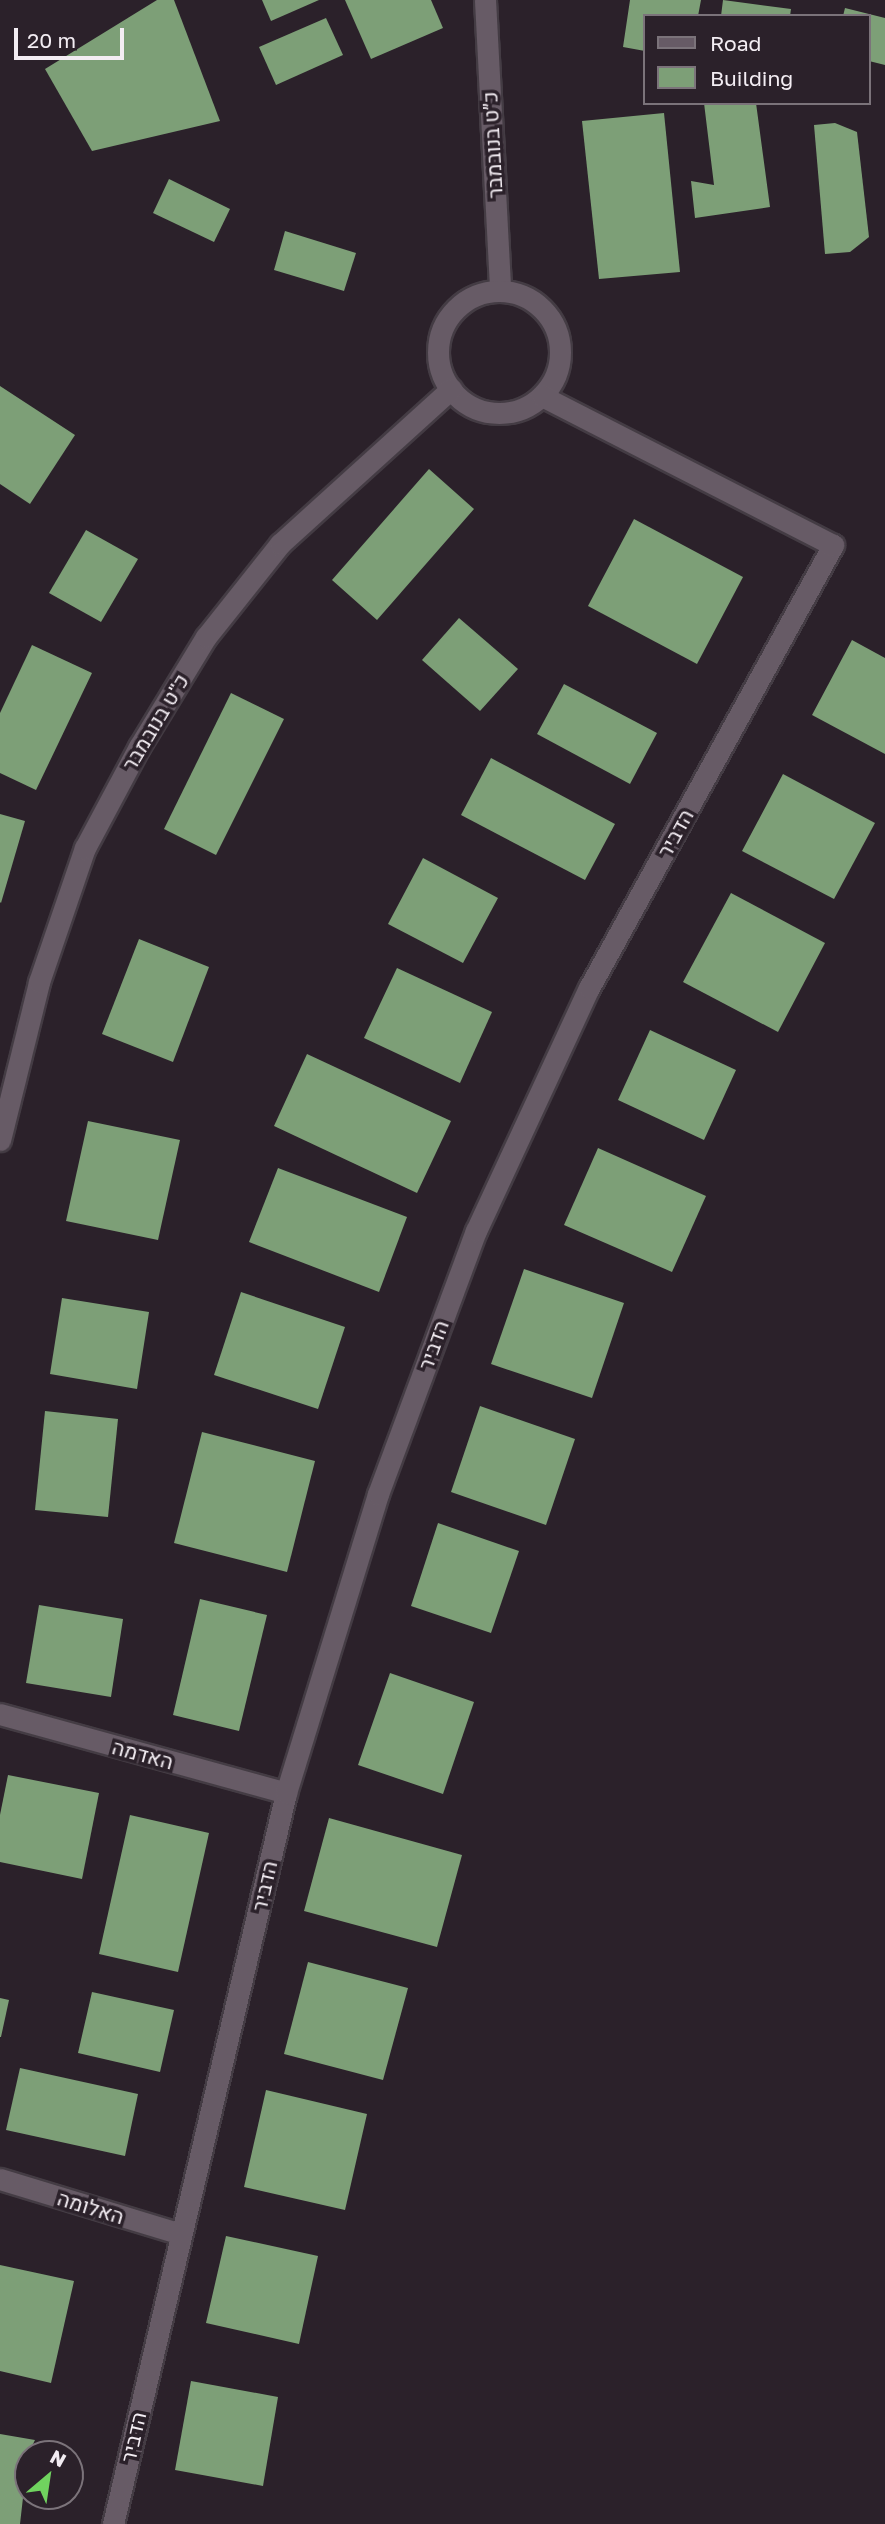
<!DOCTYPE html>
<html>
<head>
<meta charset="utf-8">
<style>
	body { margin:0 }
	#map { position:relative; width:885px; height:2524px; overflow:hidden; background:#2b212a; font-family:"Golos Text",Heebo,sans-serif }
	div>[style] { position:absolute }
	.building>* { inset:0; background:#7d9f77 }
	.roads { filter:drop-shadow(2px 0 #443c44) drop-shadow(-2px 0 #443c44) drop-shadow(0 2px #443c44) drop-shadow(0 -2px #443c44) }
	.minor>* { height:21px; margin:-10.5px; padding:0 10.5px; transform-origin:10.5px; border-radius:10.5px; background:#675b66 }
	.minor>.ring { margin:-10.5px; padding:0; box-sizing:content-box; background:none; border:21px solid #675b66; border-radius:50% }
	span { translate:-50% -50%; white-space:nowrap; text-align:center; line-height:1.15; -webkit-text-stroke:7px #2b212a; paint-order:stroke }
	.street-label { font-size:21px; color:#f3edf3 }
	.legend { position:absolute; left:643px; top:14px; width:228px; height:91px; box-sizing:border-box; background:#2b212a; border:2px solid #7b737a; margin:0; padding:9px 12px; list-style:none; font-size:21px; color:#f3edf3 }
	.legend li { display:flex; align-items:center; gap:14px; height:35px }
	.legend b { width:35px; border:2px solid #7b737a }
	.north { position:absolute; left:14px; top:2440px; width:70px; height:70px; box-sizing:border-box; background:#2b212a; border:2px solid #7b737a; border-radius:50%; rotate:29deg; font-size:19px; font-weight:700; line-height:28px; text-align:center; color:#f3edf3 }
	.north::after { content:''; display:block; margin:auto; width:24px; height:32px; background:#70d35f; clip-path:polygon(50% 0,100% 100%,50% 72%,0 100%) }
	.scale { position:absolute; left:14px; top:28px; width:110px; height:32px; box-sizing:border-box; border:4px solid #f3edf3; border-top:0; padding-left:9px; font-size:21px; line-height:24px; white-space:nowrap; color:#f3edf3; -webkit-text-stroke:5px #2b212a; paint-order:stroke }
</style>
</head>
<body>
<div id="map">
	<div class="building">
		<i style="clip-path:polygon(157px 0,174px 0,220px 121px,92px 151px,45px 69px)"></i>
		<i style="clip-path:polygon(262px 0,319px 0,271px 21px)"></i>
		<i style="clip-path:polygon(345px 0,431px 0,443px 28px,371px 59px)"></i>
		<i style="clip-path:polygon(630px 0,701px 0,698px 16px,645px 16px,645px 51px,623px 47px)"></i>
		<i style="clip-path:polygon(723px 0,791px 9px,790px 16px,721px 16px)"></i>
		<i style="clip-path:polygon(845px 8px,885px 18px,885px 65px,869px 61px,869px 16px,843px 16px)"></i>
		<i style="clip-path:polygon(326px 18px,343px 55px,276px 85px,259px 47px)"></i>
		<i style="clip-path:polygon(704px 103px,756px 103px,770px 207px,695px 218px,691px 181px,714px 185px)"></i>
		<i style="clip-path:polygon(664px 113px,680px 272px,599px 279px,582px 121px)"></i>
		<i style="clip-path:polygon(835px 123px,857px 132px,869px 237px,850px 252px,825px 254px,814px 125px)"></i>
		<i style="clip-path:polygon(169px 179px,230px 209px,214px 242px,153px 213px)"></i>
		<i style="clip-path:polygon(285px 231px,356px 253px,344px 291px,274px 270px)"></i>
		<i style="clip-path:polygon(0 386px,75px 435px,30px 504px,0 484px)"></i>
		<i style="clip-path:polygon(429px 469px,474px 509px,377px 620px,332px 580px)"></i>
		<i style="clip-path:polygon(634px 519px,743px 577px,697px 664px,588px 606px)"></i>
		<i style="clip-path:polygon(86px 530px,138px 559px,101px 622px,49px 593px)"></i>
		<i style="clip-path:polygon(459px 618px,518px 669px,480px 711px,422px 660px)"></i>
		<i style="clip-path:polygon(852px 640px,885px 658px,885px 754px,812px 715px)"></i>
		<i style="clip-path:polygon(32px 645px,92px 673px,36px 790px,0 773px,0 713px)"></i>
		<i style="clip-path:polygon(564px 684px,657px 733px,630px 784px,537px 734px)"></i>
		<i style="clip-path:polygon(231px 693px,284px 719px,216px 855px,164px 829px)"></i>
		<i style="clip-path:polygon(491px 758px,615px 824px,585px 880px,461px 815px)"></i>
		<i style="clip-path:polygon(783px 774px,875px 823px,834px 899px,742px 851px)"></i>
		<i style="clip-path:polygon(0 814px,25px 821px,1px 903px,0 902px)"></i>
		<i style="clip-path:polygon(423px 858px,498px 898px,463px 963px,388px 924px)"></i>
		<i style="clip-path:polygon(731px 893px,825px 943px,778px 1032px,683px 982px)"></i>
		<i style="clip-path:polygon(139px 939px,209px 967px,173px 1062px,102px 1034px)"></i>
		<i style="clip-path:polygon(397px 968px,492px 1012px,460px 1083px,364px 1038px)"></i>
		<i style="clip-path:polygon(650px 1030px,736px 1070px,704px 1140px,618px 1100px)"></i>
		<i style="clip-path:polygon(307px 1054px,451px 1121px,417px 1193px,274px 1126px)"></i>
		<i style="clip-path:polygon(88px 1121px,180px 1140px,158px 1240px,66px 1221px)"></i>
		<i style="clip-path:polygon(598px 1148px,706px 1196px,672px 1272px,564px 1225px)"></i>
		<i style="clip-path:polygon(278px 1168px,407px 1217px,379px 1292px,249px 1242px)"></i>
		<i style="clip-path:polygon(524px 1269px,624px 1303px,592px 1398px,491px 1364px)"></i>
		<i style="clip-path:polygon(241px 1292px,345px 1327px,318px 1409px,214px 1375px)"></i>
		<i style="clip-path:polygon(62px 1298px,149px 1312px,137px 1389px,50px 1374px)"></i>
		<i style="clip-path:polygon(480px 1406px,575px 1439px,546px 1525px,451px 1492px)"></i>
		<i style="clip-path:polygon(45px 1411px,118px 1419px,108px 1517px,35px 1510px)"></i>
		<i style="clip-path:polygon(202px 1432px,315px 1461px,287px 1572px,174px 1543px)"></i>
		<i style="clip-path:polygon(438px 1523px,519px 1551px,491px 1633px,411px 1606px)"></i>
		<i style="clip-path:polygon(200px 1599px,267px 1615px,239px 1731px,173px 1715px)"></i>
		<i style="clip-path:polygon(39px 1605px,123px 1619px,111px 1697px,26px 1683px)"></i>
		<i style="clip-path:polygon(390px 1673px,474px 1702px,443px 1794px,358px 1765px)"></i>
		<i style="clip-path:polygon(8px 1775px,99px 1793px,82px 1879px,0 1862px,0 1815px)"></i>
		<i style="clip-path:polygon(130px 1815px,209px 1833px,178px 1972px,99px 1954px)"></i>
		<i style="clip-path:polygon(329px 1818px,462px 1855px,437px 1947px,304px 1911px)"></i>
		<i style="clip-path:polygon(308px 1962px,408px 1988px,383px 2080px,284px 2054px)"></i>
		<i style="clip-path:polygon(92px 1992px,174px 2010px,160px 2072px,78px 2053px)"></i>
		<i style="clip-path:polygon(0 1998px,9px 2000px,1px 2037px,0 2037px)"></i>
		<i style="clip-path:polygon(20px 2068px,138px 2094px,125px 2156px,6px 2130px)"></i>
		<i style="clip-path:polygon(266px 2090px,367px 2114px,345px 2210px,244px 2187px)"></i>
		<i style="clip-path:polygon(226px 2236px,318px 2256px,299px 2344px,206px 2323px)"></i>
		<i style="clip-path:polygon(0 2265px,74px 2281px,51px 2383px,0 2371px)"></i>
		<i style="clip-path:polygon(191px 2381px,278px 2397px,263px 2486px,175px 2470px)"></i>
		<i style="clip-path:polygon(0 2434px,35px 2440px,28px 2454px,20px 2524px,0 2524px)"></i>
	</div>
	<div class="roads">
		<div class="minor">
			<i style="left:485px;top:0;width:290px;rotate:87deg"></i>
			<i class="ring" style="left:438px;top:291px;width:101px;height:101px"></i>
			<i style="left:0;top:1140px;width:163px;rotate:-76.1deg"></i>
			<i style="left:39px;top:982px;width:142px;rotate:-71.1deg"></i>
			<i style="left:85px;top:848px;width:115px;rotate:-61.9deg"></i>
			<i style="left:139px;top:747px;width:129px;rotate:-58.7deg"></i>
			<i style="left:206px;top:637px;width:119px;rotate:-51.5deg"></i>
			<i style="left:280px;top:544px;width:231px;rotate:-42.2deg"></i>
			<i style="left:0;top:1714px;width:297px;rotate:15.4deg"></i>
			<i style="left:0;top:2179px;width:189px;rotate:16.9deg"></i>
			<i style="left:113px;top:2524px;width:751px;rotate:-76.69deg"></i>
			<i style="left:286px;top:1793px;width:313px;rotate:-72.9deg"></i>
			<i style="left:378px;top:1494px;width:281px;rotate:-69.6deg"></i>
			<i style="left:476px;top:1231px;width:268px;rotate:-65.1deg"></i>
			<i style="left:589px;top:988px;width:506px;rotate:-61.15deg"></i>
			<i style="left:833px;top:545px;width:327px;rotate:-152.9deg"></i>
		</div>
	</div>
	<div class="street-label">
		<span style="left:492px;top:145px;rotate:-93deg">כ״ט בנובמבר</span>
		<span style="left:155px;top:722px;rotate:-59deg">כ"ט בנובמבר</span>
		<span style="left:675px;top:833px;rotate:-61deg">הדביר</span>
		<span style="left:433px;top:1345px;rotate:-70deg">הדביר</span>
		<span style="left:143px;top:1754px;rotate:15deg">האדמה</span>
		<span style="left:264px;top:1886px;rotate:-77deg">הדביר</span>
		<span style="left:91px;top:2207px;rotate:17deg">האלומה</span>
		<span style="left:133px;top:2437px;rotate:-77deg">הדביר</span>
	</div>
	<ul class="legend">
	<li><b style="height:9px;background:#675b66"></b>Road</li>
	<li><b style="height:19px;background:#7d9f77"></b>Building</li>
	</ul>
	<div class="north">N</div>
	<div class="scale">20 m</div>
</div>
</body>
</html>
